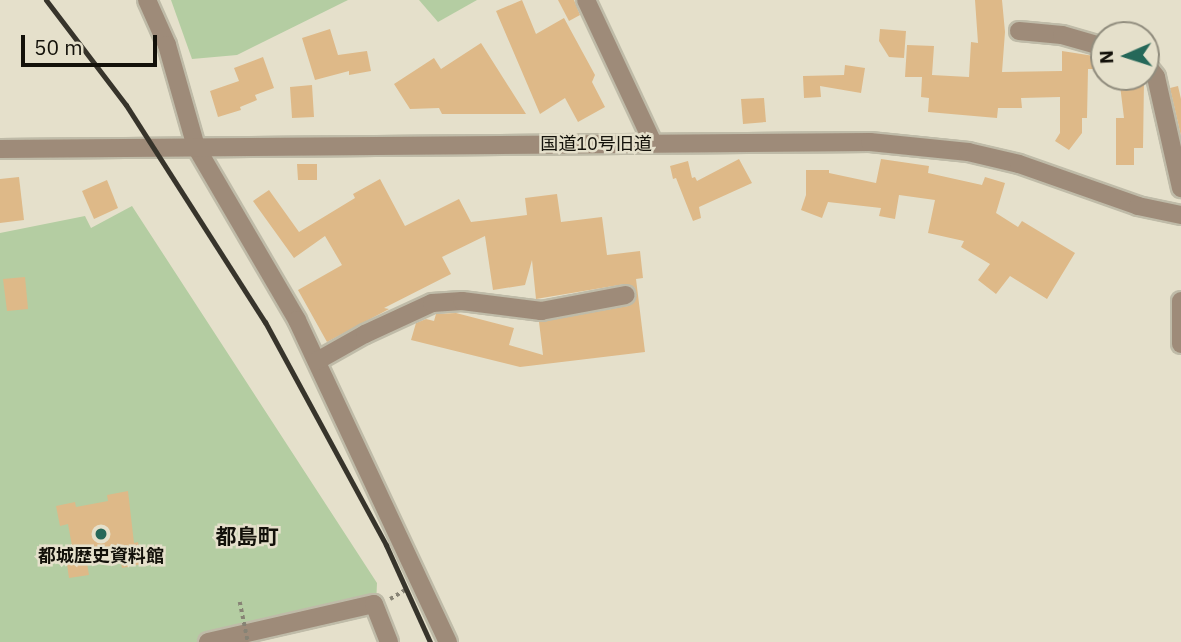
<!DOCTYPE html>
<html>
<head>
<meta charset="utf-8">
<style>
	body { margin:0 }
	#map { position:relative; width:1181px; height:642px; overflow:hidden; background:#e5e0cb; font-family:"IBM Plex Sans","Noto Sans JP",sans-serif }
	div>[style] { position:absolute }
	.green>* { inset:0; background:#b4cda2 }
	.building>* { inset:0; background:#deb988 }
	.path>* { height:3.5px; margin-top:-1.75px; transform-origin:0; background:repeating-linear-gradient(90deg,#878375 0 3.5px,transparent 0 7px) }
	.roads { filter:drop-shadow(2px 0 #bfbba8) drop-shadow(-2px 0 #bfbba8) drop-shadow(0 2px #bfbba8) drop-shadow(0 -2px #bfbba8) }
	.minor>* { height:18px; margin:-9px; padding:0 9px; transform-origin:9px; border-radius:9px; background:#9e8b79 }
	.rail>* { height:5px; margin:-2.5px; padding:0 2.5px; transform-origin:2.5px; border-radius:2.5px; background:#37342b }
	.path-bridge>* { height:3.5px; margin-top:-1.75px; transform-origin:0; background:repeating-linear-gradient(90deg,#878375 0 3.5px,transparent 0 7px) }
	.dots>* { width:19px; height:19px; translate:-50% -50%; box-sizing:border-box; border:4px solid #e5e0cb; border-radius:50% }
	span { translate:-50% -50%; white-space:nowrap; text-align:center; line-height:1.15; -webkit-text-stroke:5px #e5e0cb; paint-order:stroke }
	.street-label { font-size:18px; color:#13110a }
	.poi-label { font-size:18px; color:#13110a; font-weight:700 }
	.quarter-label { font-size:21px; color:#13110a; font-weight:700 }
	.north { position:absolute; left:1090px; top:21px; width:70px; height:70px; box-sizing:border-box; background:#e5e0cb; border:2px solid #918d7e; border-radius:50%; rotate:267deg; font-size:19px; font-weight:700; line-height:28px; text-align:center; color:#13110a }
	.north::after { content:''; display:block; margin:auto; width:24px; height:32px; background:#256859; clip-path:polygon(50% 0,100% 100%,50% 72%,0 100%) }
	.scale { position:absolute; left:21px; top:35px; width:136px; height:32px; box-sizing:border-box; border:4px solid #13110a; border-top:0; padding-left:9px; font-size:21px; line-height:24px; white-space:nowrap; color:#13110a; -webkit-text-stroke:5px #e5e0cb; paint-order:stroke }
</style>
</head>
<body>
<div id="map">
	<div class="green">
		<i style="clip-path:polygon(171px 0,348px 0,237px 55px,192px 59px)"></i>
		<i style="clip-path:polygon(419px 0,477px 0,438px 22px)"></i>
		<i style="clip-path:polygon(132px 206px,377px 583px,376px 606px,208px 642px,0 642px,0 233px,85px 216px,91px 228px)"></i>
	</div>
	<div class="building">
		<i style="clip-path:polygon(522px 0,536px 34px,564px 18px,595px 75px,592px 82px,605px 107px,578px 122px,565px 98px,540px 114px,496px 11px)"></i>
		<i style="clip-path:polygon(558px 0,574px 0,580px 15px,569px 21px)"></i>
		<i style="clip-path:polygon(975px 0,1002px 0,1005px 32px,1002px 72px,1062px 71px,1062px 51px,1094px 56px,1094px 69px,1088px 69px,1087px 118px,1082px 118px,1082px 133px,1069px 150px,1055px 141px,1060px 133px,1060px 97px,1021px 98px,1022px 108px,998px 108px,997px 118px,928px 112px,929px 98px,921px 97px,922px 77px,905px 77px,907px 45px,934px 46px,932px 75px,969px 77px,971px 42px,978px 43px)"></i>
		<i style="clip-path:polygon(330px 29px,338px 55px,367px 51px,371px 71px,349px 75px,349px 71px,315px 80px,302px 38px)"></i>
		<i style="clip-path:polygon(880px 29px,906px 31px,904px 58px,889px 57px,879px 41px)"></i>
		<i style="clip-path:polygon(481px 43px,526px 114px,442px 114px,439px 108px,410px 109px,394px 84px,434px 58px,441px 69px)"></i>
		<i style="clip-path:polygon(263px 57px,274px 88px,255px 95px,257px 100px,240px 107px,241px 110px,218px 117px,210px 91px,239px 81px,234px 68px)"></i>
		<i style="clip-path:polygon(845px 65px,865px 68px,861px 93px,820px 86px,821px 97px,804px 98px,803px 76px,844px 75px)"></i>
		<i style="clip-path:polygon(1119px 77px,1144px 80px,1143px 148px,1134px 148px,1134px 165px,1116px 165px,1116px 118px,1124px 118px)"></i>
		<i style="clip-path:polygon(312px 85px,314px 117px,292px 118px,290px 87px)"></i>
		<i style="clip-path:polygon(1178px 86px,1181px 99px,1181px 136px,1170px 88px)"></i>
		<i style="clip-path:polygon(764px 98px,766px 122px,743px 124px,741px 99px)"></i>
		<i style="clip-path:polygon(739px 159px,752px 183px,699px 207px,701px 218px,693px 221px,676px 178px,673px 179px,670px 166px,688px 161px,692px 178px,695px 177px,697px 181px)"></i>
		<i style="clip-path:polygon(881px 159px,929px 166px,928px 173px,982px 185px,985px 177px,1005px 183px,996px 213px,1018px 227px,1022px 221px,1075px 253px,1047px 299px,1010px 276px,996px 294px,978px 280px,990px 264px,961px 247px,964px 241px,928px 233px,935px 200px,899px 195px,895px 219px,879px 216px,881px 208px,828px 202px,822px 218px,801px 210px,806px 195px,806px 170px,829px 170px,829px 173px,876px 183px)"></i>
		<i style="clip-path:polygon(297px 164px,317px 164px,317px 180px,298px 180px)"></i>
		<i style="clip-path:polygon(19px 177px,24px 220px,0 223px,0 179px)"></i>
		<i style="clip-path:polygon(380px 179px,405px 226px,459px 199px,471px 222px,527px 215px,525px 198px,557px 194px,561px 222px,602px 217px,607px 255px,640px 251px,643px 278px,636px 279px,645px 352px,520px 367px,411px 340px,416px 323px,426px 319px,434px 321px,436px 314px,456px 313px,514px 328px,509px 345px,543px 355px,539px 322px,628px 306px,636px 299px,635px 288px,625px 284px,536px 299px,532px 260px,525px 285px,493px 290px,485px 236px,442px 257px,451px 274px,384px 308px,389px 309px,327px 342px,298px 290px,342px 265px,325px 236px,294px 258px,253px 201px,269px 190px,299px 232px,355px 198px,353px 194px)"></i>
		<i style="clip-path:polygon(107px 180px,118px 208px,94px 219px,82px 191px)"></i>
		<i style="clip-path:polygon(25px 277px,28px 309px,7px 311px,3px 279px)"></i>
		<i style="clip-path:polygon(128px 491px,134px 543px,138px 542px,142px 564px,122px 568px,120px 557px,87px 563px,89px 575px,69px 578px,66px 558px,74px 557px,68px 524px,60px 526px,56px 506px,75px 502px,76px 507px,108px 501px,107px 495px)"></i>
	</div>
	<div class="path">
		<i style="left:390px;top:599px;width:17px;rotate:-31deg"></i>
	</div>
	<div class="roads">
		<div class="minor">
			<i style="left:147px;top:0;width:49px;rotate:66deg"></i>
			<i style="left:167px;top:45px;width:106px;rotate:74.1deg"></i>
			<i style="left:196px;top:147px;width:200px;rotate:59.7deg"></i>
			<i style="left:297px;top:320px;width:356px;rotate:64.9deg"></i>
			<i style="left:586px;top:0;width:158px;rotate:64.9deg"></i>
			<i style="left:1019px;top:31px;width:43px;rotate:5.3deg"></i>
			<i style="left:1062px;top:35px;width:44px;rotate:15.9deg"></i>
			<i style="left:1146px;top:64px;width:16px;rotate:52deg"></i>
			<i style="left:1156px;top:77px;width:114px;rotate:77.3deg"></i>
			<i style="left:0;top:149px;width:870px;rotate:-0.46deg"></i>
			<i style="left:870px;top:142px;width:99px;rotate:5.8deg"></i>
			<i style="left:968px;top:152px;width:52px;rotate:13.2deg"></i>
			<i style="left:1019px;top:164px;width:126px;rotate:19.4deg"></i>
			<i style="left:1138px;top:206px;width:44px;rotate:11.8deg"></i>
			<i style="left:1181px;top:301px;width:43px;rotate:90deg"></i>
			<i style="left:317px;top:361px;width:55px;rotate:-29.4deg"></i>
			<i style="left:365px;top:334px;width:74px;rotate:-24.8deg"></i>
			<i style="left:432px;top:303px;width:30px;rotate:-4deg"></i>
			<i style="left:462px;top:301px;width:80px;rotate:7.2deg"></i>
			<i style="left:541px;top:311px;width:86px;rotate:-10.7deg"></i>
			<i style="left:208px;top:642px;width:170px;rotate:-12.9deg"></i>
			<i style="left:374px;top:604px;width:41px;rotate:68.5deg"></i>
		</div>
	</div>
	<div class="rail">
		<i style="left:46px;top:0;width:132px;rotate:52.7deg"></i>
		<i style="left:126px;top:105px;width:258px;rotate:57.4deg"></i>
		<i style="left:265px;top:322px;width:254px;rotate:61.5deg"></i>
		<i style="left:386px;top:545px;width:107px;rotate:65.6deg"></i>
	</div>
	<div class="path-bridge">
		<i style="left:240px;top:602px;width:41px;rotate:78.7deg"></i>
	</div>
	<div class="dots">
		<i style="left:101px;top:534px;background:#256859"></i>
	</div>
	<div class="street-label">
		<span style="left:596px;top:144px">国道10号旧道</span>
	</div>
	<div class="poi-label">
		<span style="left:101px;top:556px">都城歴史資料館</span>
	</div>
	<div class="quarter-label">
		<span style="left:247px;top:536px">都島町</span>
	</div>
	<div class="north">N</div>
	<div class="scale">50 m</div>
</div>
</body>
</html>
